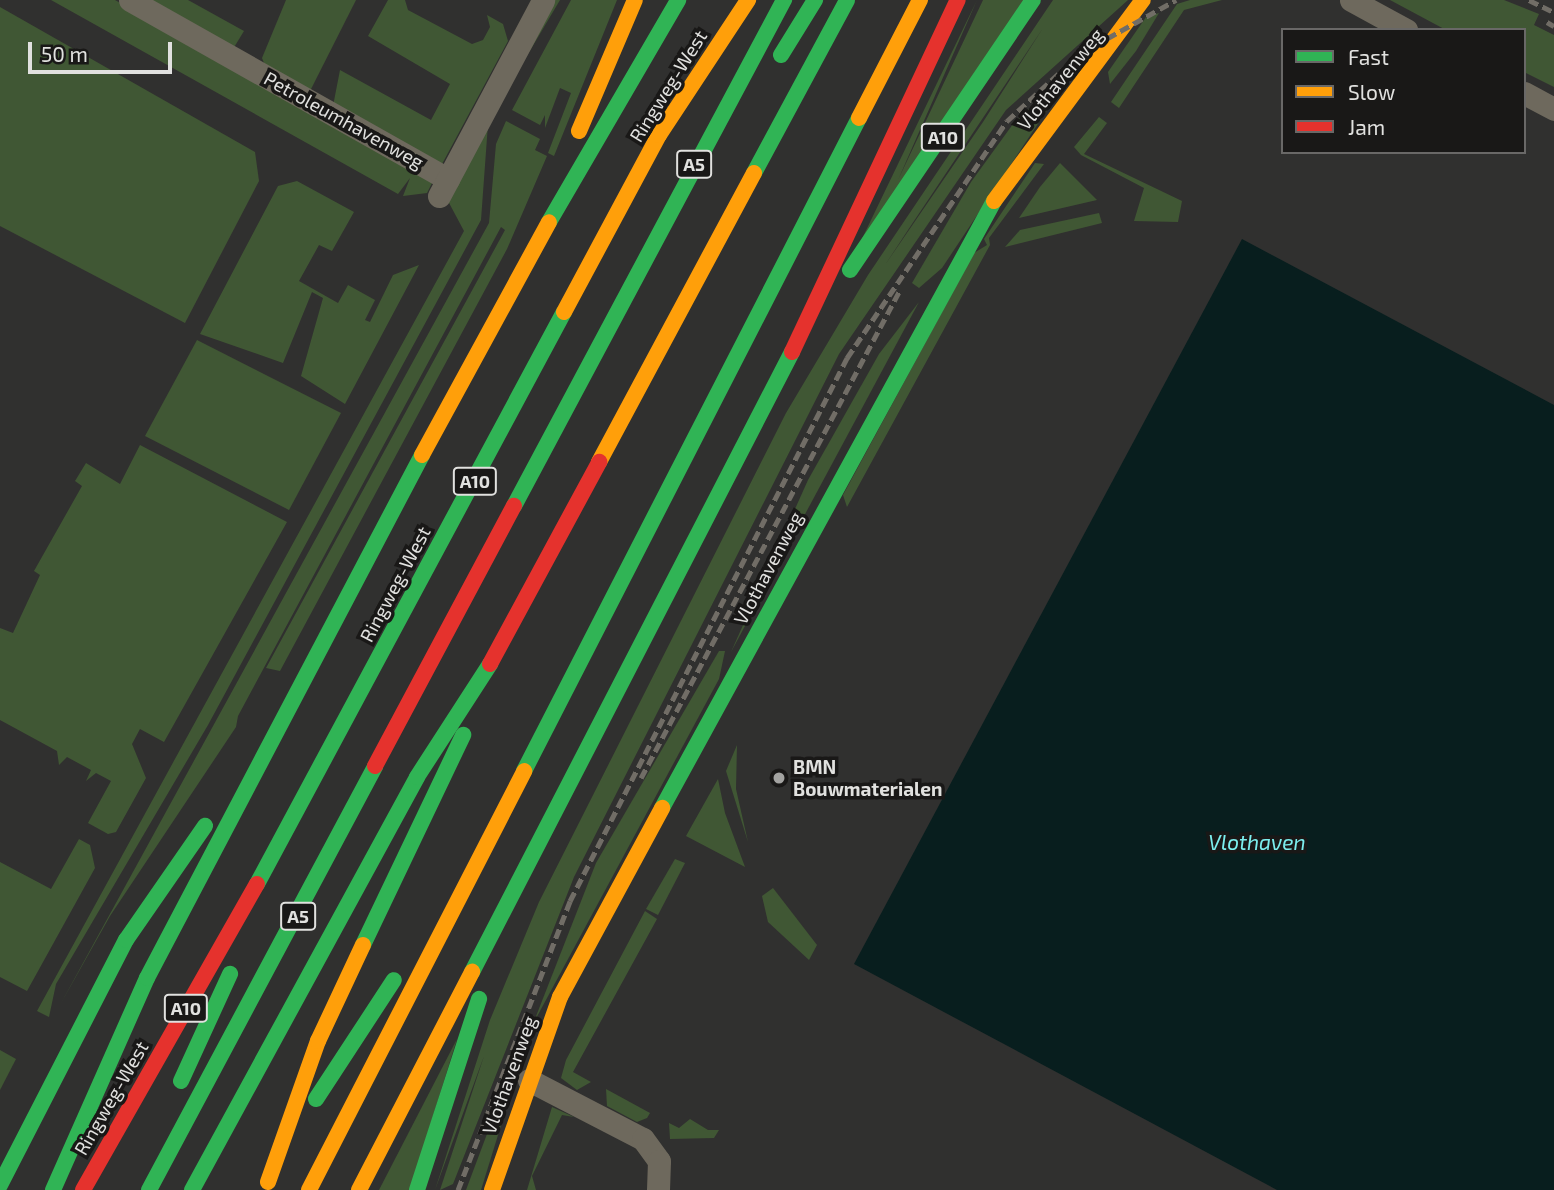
<!DOCTYPE html>
<html>
<head>
<meta charset="utf-8">
<style>
	body { margin:0 }
	#map { position:relative; width:1554px; height:1190px; overflow:hidden; background:#30302f; font-family:"Exo 2",sans-serif }
	div>[style] { position:absolute }
	.green>* { inset:0; background:#405734 }
	.water>* { inset:0; background:#081e1e }
	.street>* { height:23px; margin:-11.5px; padding:0 11.5px; transform-origin:11.5px; border-radius:11.5px; background:#6e695d }
	.fast>* { height:16px; margin:-8px; padding:0 8px; transform-origin:8px; border-radius:8px; background:#30b455 }
	.slow>* { height:16px; margin:-8px; padding:0 8px; transform-origin:8px; border-radius:8px; background:#ff9f0a }
	.jam>* { height:16px; margin:-8px; padding:0 8px; transform-origin:8px; border-radius:8px; background:#e5322d }
	.rail>* { height:5px; margin-top:-2.5px; transform-origin:0; background:repeating-linear-gradient(90deg,#716d66 0 10px,transparent 0 15px) }
	.dots>* { width:19px; height:19px; translate:-50% -50%; box-sizing:border-box; border:4px solid #191817; border-radius:50% }
	span { translate:-50% -50%; white-space:nowrap; text-align:center; line-height:1.15; -webkit-text-stroke:7px #191817; paint-order:stroke }
	.shield-label span { padding:2px 5px; background:#191817; border:2px solid; border-radius:5px; -webkit-text-stroke-width:0 }
	.shield-label { font-size:18px; color:#e1e1df; font-weight:700 }
	.street-label { font-size:19px; color:#e1e1df }
	.poi-label { font-size:19px; color:#e1e1df; font-weight:700 }
	.left { translate:0 -50%; text-align:left }
	.water-label { font-size:21px; color:#7ceeee; font-style:italic }
	.legend { position:absolute; left:1281px; top:28px; width:245px; height:126px; box-sizing:border-box; background:#191817; border:2px solid #696867; margin:0; padding:9px 12px; list-style:none; font-size:21px; color:#e1e1df }
	.legend li { display:flex; align-items:center; gap:14px; height:35px }
	.legend b { width:35px; border:2px solid #696867 }
	.scale { position:absolute; left:28px; top:42px; width:144px; height:32px; box-sizing:border-box; border:4px solid #e1e1df; border-top:0; padding-left:9px; font-size:21px; line-height:24px; white-space:nowrap; color:#e1e1df; -webkit-text-stroke:5px #191817; paint-order:stroke }
</style>
</head>
<body>
<div id="map">
	<div class="green">
		<i style="clip-path:polygon(51px 0,115px 0,434px 179px,427px 193px,403px 196px,410px 178px,398px 194px)"></i>
		<i style="clip-path:polygon(146px 0,188px 0,244px 31px,233px 49px)"></i>
		<i style="clip-path:polygon(286px 0,356px 0,309px 93px,266px 68px,262px 58px)"></i>
		<i style="clip-path:polygon(388px 0,405px 0,408px 10px,472px 44px,483px 40px,490px 27px,487px 15px,503px 24px,508px 41px,441px 166px,333px 106px,340px 70px,431px 120px,450px 84px,368px 36px)"></i>
		<i style="clip-path:polygon(555px 0,560px 0,502px 98px)"></i>
		<i style="clip-path:polygon(571px 0,617px 0,554px 156px,548px 153px,571px 93px,560px 88px,545px 128px,545px 115px,540px 125px,512px 110px)"></i>
		<i style="clip-path:polygon(977px 0,898px 180px,983px 0,1025px 0,858px 247px)"></i>
		<i style="clip-path:polygon(evenodd,1053px 0,1128px 0,1006px 110px,839px 354px,574px 877px,453px 1184px,440px 1190px,484px 1056px,435px 1190px,490px 1020px,539px 902px,786px 413px,868px 275px,1053px 0,1043px 28px,983px 122px,885px 265px,910px 227px,1043px 28px)"></i>
		<i style="clip-path:polygon(1190px 0,1222px 0,1184px 10px,1119px 108px,1111px 102px,1177px 4px)"></i>
		<i style="clip-path:polygon(1390px 0,1504px 0,1539px 14px,1534px 25px,1554px 35px,1554px 87px,1524px 72px,1524px 30px,1446px 30px)"></i>
		<i style="clip-path:polygon(0 7px,255px 152px,259px 181px,185px 323px,0 226px)"></i>
		<i style="clip-path:polygon(1159px 13px,1136px 51px,1110px 84px,1108px 72px,1146px 17px)"></i>
		<i style="clip-path:polygon(1079px 62px,942px 268px,919px 288px,912px 283px,971px 182px,1013px 124px)"></i>
		<i style="clip-path:polygon(1099px 117px,1107px 123px,1084px 154px,1182px 201px,1178px 222px,1134px 221px,1144px 188px,1081px 155px,1074px 147px)"></i>
		<i style="clip-path:polygon(506px 121px,540px 139px,535px 150px,547px 156px,507px 249px,280px 671px,266px 668px,505px 230px,501px 227px,238px 716px,236px 727px,110px 916px,60px 1005px,489px 223px,496px 144px)"></i>
		<i style="clip-path:polygon(488px 124px,481px 220px,208px 725px,56px 984px,49px 1017px,37px 1011px,464px 231px,448px 201px)"></i>
		<i style="clip-path:polygon(1035px 163px,1044px 164px,989px 238px,990px 245px,847px 507px,843px 495px,974px 253px,987px 245px,984px 239px)"></i>
		<i style="clip-path:polygon(1060px 163px,1097px 200px,1019px 218px,1040px 187px)"></i>
		<i style="clip-path:polygon(297px 181px,354px 212px,332px 251px,319px 245px,299px 281px,338px 303px,348px 285px,375px 300px,365px 320px,370px 322px,393px 275px,419px 265px,345px 404px,301px 376px,323px 298px,312px 292px,283px 363px,200px 334px,278px 186px)"></i>
		<i style="clip-path:polygon(1099px 213px,1102px 223px,1005px 247px,1020px 230px)"></i>
		<i style="clip-path:polygon(919px 302px,731px 652px,808px 480px,879px 354px)"></i>
		<i style="clip-path:polygon(197px 340px,341px 413px,289px 510px,145px 436px)"></i>
		<i style="clip-path:polygon(140px 445px,287px 522px,164px 742px,140px 729px,132px 744px,146px 778px,116px 832px,108px 834px,88px 823px,111px 781px,96px 773px,86px 781px,91px 770px,67px 757px,59px 765px,57px 751px,0 720px,0 628px,13px 633px,40px 575px,34px 571px,82px 486px,75px 481px,86px 463px,120px 484px)"></i>
		<i style="clip-path:polygon(719px 651px,725px 651px,719px 679px,533px 1024px,596px 863px)"></i>
		<i style="clip-path:polygon(737px 745px,736px 789px,748px 842px,726px 771px)"></i>
		<i style="clip-path:polygon(718px 779px,725px 813px,745px 867px,686px 836px)"></i>
		<i style="clip-path:polygon(79px 839px,90px 845px,95px 868px,27px 991px,0 977px,0 862px,51px 889px)"></i>
		<i style="clip-path:polygon(675px 859px,685px 863px,658px 915px,646px 909px)"></i>
		<i style="clip-path:polygon(773px 888px,817px 945px,809px 960px,768px 922px,762px 896px)"></i>
		<i style="clip-path:polygon(645px 911px,657px 919px,573px 1072px,591px 1082px,577px 1090px,561px 1078px,566px 1060px)"></i>
		<i style="clip-path:polygon(457px 1039px,410px 1190px,379px 1190px)"></i>
		<i style="clip-path:polygon(0 1050px,16px 1059px,0 1090px)"></i>
		<i style="clip-path:polygon(511px 1070px,507px 1106px,481px 1190px,466px 1190px)"></i>
		<i style="clip-path:polygon(606px 1089px,650px 1113px,647px 1118px,637px 1122px,607px 1106px)"></i>
		<i style="clip-path:polygon(552px 1107px,574px 1117px,562px 1115px,532px 1176px,536px 1190px,527px 1190px)"></i>
		<i style="clip-path:polygon(690px 1119px,708px 1130px,719px 1130px,714px 1138px,670px 1139px,669px 1123px,679px 1128px)"></i>
	</div>
	<div class="water">
		<i style="clip-path:polygon(1242px 239px,1554px 405px,1554px 1190px,1277px 1190px,854px 964px)"></i>
	</div>
	<div class="street">
		<i style="left:130px;top:0;width:365px;rotate:29.4deg"></i>
		<i style="left:1351px;top:0;width:63px;rotate:28.6deg"></i>
		<i style="left:1524px;top:93px;width:34px;rotate:28deg"></i>
		<i style="left:439px;top:196px;width:222px;rotate:-62deg"></i>
		<i style="left:529px;top:1080px;width:128px;rotate:27.4deg"></i>
		<i style="left:643px;top:1139px;width:27px;rotate:54deg"></i>
		<i style="left:659px;top:1161px;width:29px;rotate:92deg"></i>
	</div>
	<div class="fast">
		<i style="left:781px;top:55px;width:65px;rotate:-58.3deg"></i>
		<i style="left:754px;top:173px;width:196px;rotate:-61.7deg"></i>
		<i style="left:549px;top:222px;width:257px;rotate:-59.8deg"></i>
		<i style="left:850px;top:270px;width:326px;rotate:-55.9deg"></i>
		<i style="left:514px;top:506px;width:574px;rotate:-61.92deg"></i>
		<i style="left:524px;top:771px;width:734px;rotate:-62.84deg"></i>
		<i style="left:662px;top:808px;width:692px;rotate:-61.32deg"></i>
		<i style="left:257px;top:884px;width:649px;rotate:-61.78deg"></i>
		<i style="left:363px;top:945px;width:233px;rotate:-64.5deg"></i>
		<i style="left:472px;top:972px;width:698px;rotate:-62.7deg"></i>
		<i style="left:181px;top:1081px;width:118px;rotate:-65.4deg"></i>
		<i style="left:316px;top:1099px;width:142px;rotate:-56.8deg"></i>
		<i style="left:0;top:1185px;width:276px;rotate:-62.8deg"></i>
		<i style="left:126px;top:940px;width:139px;rotate:-55.3deg"></i>
		<i style="left:53px;top:1190px;width:232px;rotate:-66.1deg"></i>
		<i style="left:147px;top:978px;width:591px;rotate:-62.26deg"></i>
		<i style="left:149px;top:1190px;width:480px;rotate:-61.9deg"></i>
		<i style="left:192px;top:1190px;width:470px;rotate:-61.4deg"></i>
		<i style="left:417px;top:777px;width:135px;rotate:-57.1deg"></i>
		<i style="left:417px;top:1190px;width:201px;rotate:-72deg"></i>
	</div>
	<div class="slow">
		<i style="left:859px;top:118px;width:133px;rotate:-62.7deg"></i>
		<i style="left:579px;top:131px;width:142px;rotate:-66.9deg"></i>
		<i style="left:994px;top:201px;width:250px;rotate:-53.5deg"></i>
		<i style="left:564px;top:312px;width:201px;rotate:-61.8deg"></i>
		<i style="left:659px;top:135px;width:162px;rotate:-56.6deg"></i>
		<i style="left:422px;top:455px;width:265px;rotate:-61.4deg"></i>
		<i style="left:599px;top:462px;width:328px;rotate:-61.8deg"></i>
		<i style="left:268px;top:1182px;width:150px;rotate:-70.5deg"></i>
		<i style="left:318px;top:1041px;width:106px;rotate:-64.9deg"></i>
		<i style="left:309px;top:1190px;width:471px;rotate:-62.8deg"></i>
		<i style="left:359px;top:1190px;width:246px;rotate:-62.6deg"></i>
		<i style="left:492px;top:1190px;width:205px;rotate:-70.6deg"></i>
		<i style="left:560px;top:997px;width:215px;rotate:-61.6deg"></i>
	</div>
	<div class="jam">
		<i style="left:792px;top:352px;width:389px;rotate:-64.8deg"></i>
		<i style="left:490px;top:664px;width:230px;rotate:-61.6deg"></i>
		<i style="left:375px;top:766px;width:295px;rotate:-61.9deg"></i>
		<i style="left:83px;top:1190px;width:352px;rotate:-60.4deg"></i>
	</div>
	<div class="rail">
		<i style="left:1529px;top:0;width:28px;rotate:26deg"></i>
		<i style="left:1547px;top:22px;width:8px;rotate:30deg"></i>
		<i style="left:641px;top:778px;width:552px;rotate:-62.04deg"></i>
		<i style="left:458px;top:1190px;width:310px;rotate:-68.8deg"></i>
		<i style="left:570px;top:901px;width:610px;rotate:-62.97deg"></i>
		<i style="left:847px;top:358px;width:286px;rotate:-56deg"></i>
		<i style="left:1007px;top:121px;width:100px;rotate:-42.6deg"></i>
		<i style="left:1081px;top:53px;width:109px;rotate:-29.2deg"></i>
	</div>
	<div class="dots">
		<i style="left:779px;top:778px;background:#a3a3a1"></i>
	</div>
	<div class="shield-label">
		<span style="left:943px;top:137px">A10</span>
		<span style="left:694px;top:164px">A5</span>
		<span style="left:475px;top:481px">A10</span>
		<span style="left:298px;top:916px">A5</span>
		<span style="left:186px;top:1008px">A10</span>
	</div>
	<div class="street-label">
		<span style="left:1060px;top:79px;rotate:-51deg">Vlothavenweg</span>
		<span style="left:668px;top:86px;rotate:-58deg">Ringweg-West</span>
		<span style="left:344px;top:120px;rotate:29deg">Petroleumhavenweg</span>
		<span style="left:768px;top:568px;rotate:-62deg">Vlothavenweg</span>
		<span style="left:395px;top:584px;rotate:-62deg">Ringweg-West</span>
		<span style="left:509px;top:1075px;rotate:-70deg">Vlothavenweg</span>
		<span style="left:111px;top:1098px;rotate:-60deg">Ringweg-West</span>
	</div>
	<div class="poi-label">
		<span class="left" style="left:793px;top:778px">BMN<br>Bouwmaterialen</span>
	</div>
	<div class="water-label">
		<span style="left:1257px;top:842px">Vlothaven</span>
	</div>
	<ul class="legend">
	<li><b style="height:9px;background:#30b455"></b>Fast</li>
	<li><b style="height:9px;background:#ff9f0a"></b>Slow</li>
	<li><b style="height:9px;background:#e5322d"></b>Jam</li>
	</ul>
	<div class="scale">50 m</div>
</div>
</body>
</html>
